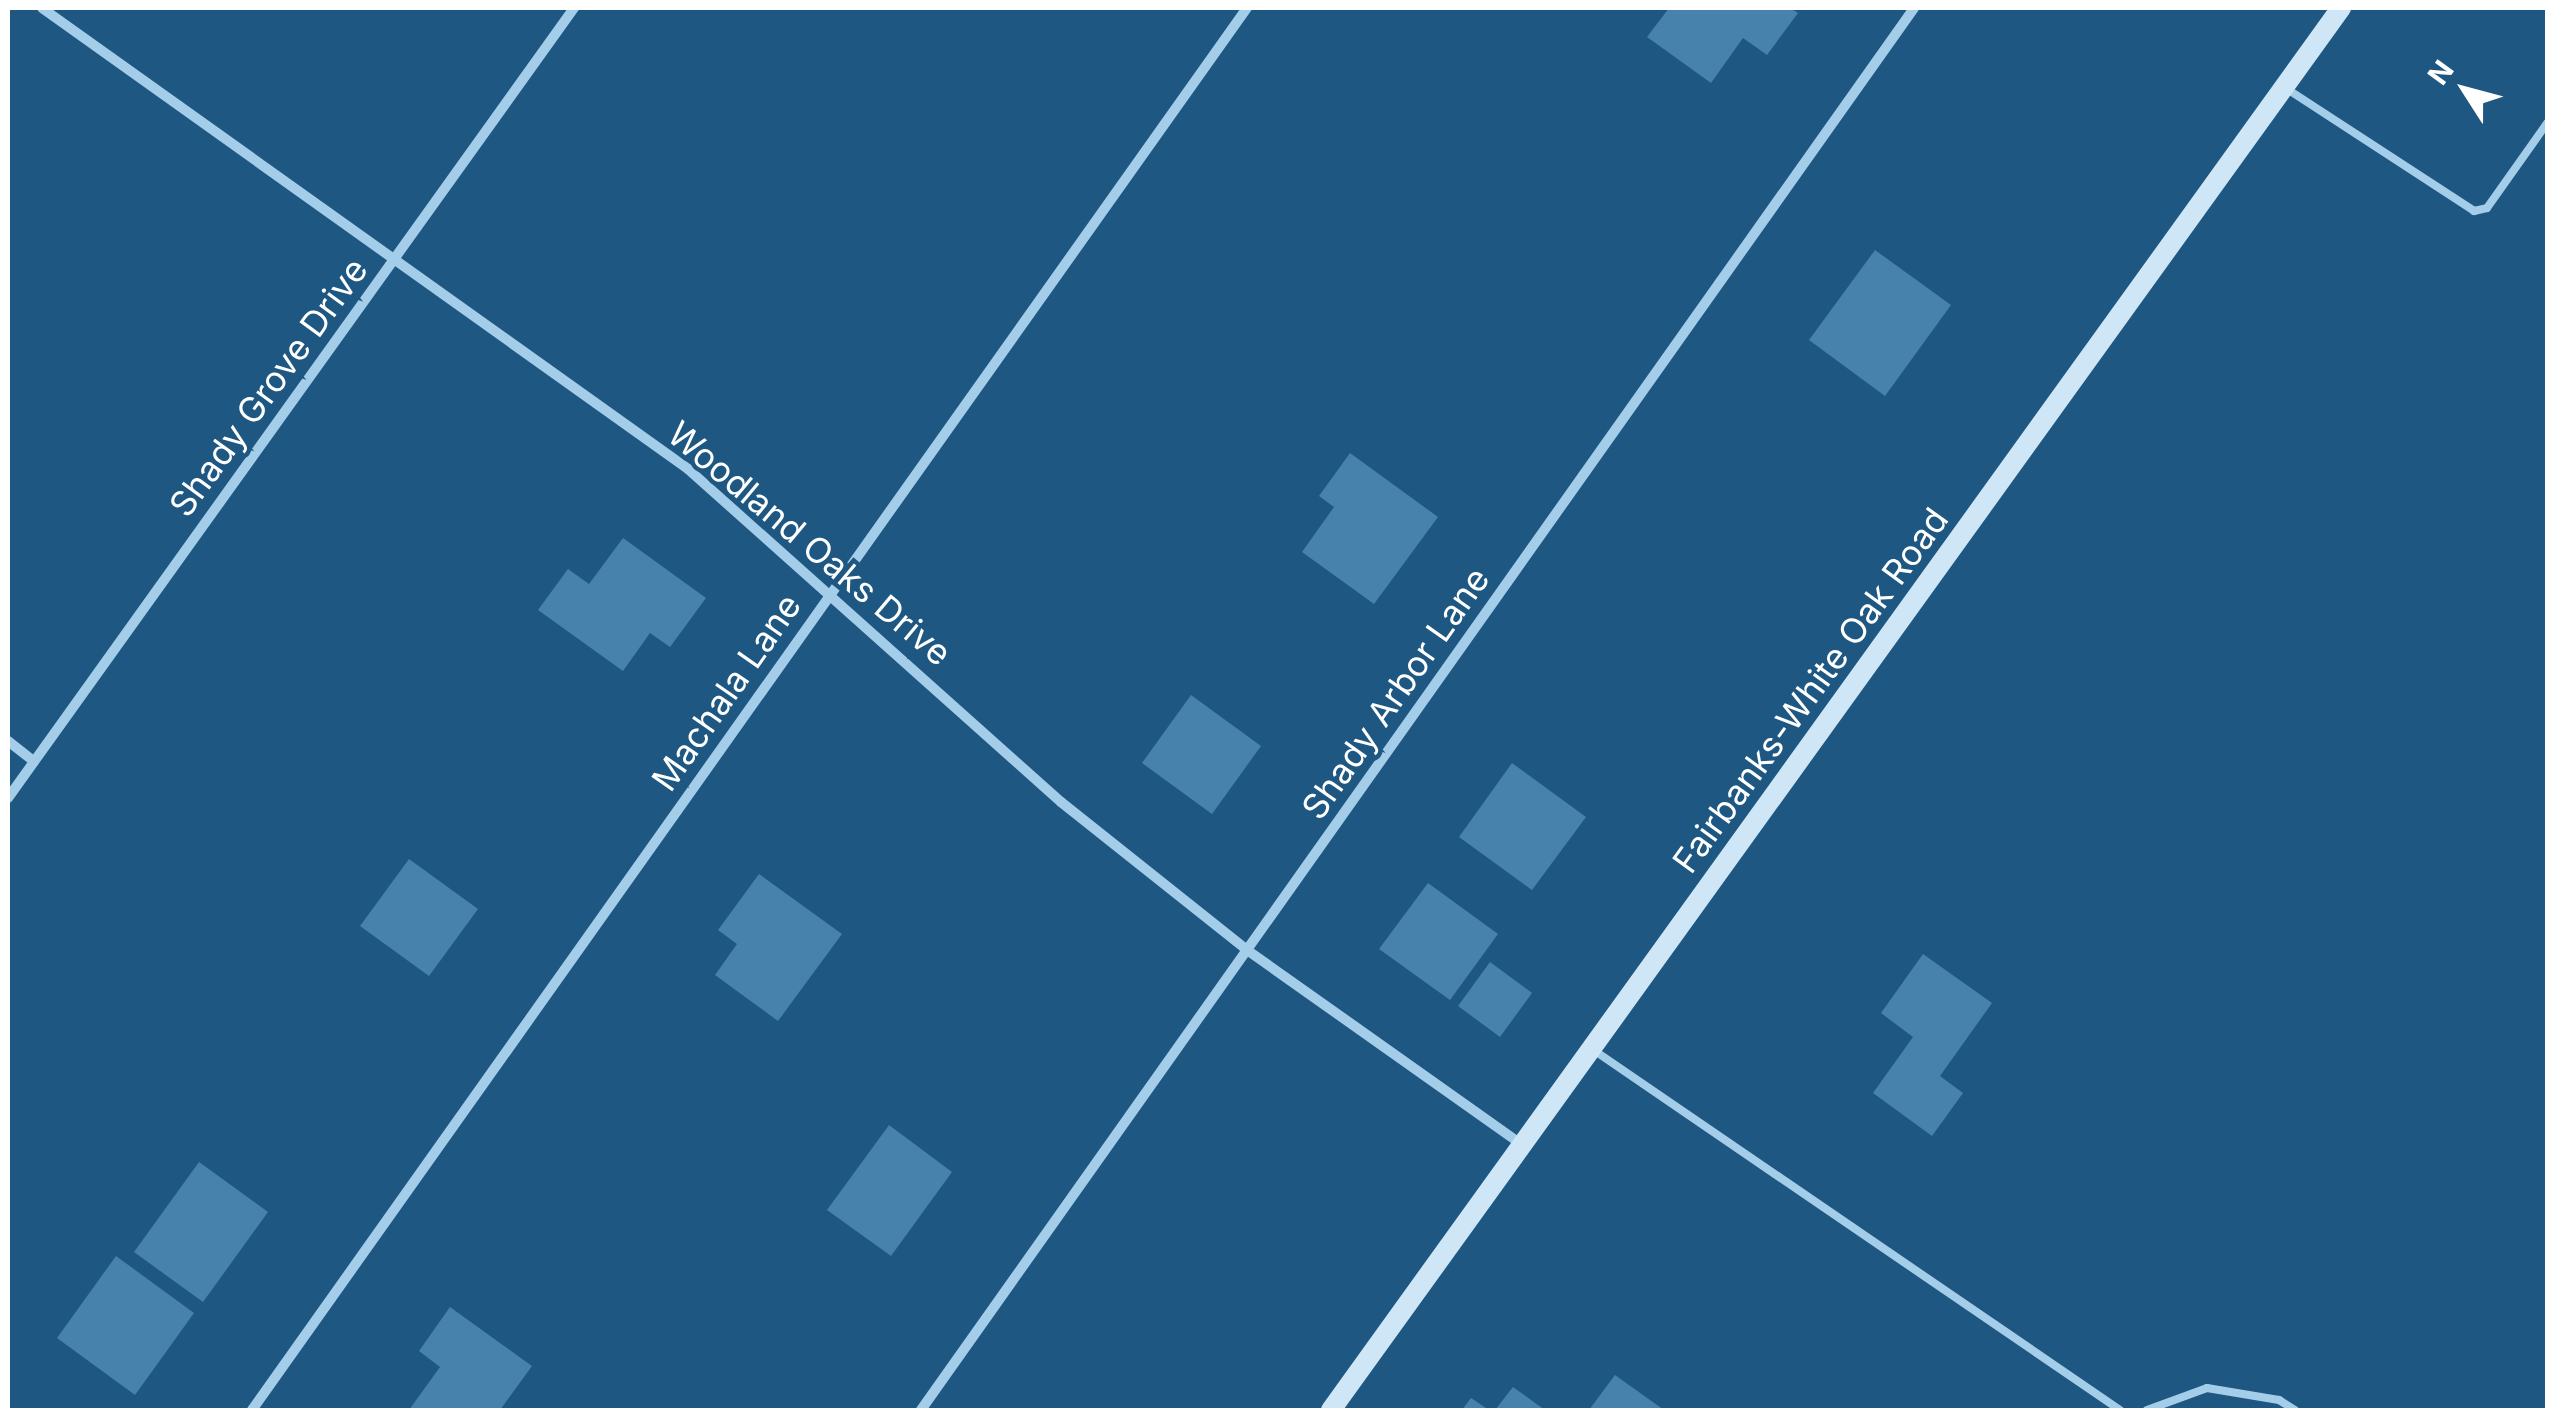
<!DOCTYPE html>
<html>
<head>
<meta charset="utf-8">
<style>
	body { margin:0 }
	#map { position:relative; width:2555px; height:1418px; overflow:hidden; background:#1e5882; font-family:Inter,sans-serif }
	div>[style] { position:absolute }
	.building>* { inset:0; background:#4682ab }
	.lane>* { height:8px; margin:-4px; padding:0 4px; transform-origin:4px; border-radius:4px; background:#a4cde9 }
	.street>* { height:10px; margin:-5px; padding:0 5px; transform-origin:5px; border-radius:5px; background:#a4cde9 }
	.secondary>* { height:20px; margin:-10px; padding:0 10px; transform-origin:10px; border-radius:10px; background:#cfe6f7 }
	span { translate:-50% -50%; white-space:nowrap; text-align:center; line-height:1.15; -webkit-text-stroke:9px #1e5882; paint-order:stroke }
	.street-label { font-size:35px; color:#fff }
	.frame { position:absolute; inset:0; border:10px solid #fff; pointer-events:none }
	.north { position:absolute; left:2415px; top:40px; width:100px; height:100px; -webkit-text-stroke:8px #1e5882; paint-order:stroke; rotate:306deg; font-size:28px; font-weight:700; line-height:40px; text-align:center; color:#fff }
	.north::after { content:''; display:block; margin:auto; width:35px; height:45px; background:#fff; clip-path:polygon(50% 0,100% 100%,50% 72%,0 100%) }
</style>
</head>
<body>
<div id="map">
	<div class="building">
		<i style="clip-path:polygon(1669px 8px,1790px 8px,1798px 13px,1767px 55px,1743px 38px,1711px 83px,1647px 37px)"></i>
		<i style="clip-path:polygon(1875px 250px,1951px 305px,1885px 396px,1809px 340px)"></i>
		<i style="clip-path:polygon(1350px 453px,1438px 517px,1374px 604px,1302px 552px,1334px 507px,1319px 496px)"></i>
		<i style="clip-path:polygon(623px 538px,706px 598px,670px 647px,650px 633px,623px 671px,538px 610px,568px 569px,589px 584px)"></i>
		<i style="clip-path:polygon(1191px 695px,1261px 746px,1212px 814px,1142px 763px)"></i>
		<i style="clip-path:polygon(1512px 763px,1586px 817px,1532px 890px,1459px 837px)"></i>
		<i style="clip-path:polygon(409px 859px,478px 909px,429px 976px,360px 926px)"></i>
		<i style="clip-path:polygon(759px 874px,842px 934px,778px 1021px,715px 975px,737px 944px,718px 930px)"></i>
		<i style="clip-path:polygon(1428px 883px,1498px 934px,1450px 1000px,1379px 949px)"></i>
		<i style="clip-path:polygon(1923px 954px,1992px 1003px,1940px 1076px,1963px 1093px,1932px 1136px,1873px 1093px,1913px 1037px,1881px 1013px)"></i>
		<i style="clip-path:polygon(1490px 962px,1532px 993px,1500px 1037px,1458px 1006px)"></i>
		<i style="clip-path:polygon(889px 1125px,952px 1172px,891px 1256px,827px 1210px)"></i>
		<i style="clip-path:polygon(199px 1162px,268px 1212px,203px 1302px,134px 1252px)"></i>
		<i style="clip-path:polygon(116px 1256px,194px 1313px,135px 1395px,57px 1338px)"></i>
		<i style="clip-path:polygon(450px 1307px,532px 1366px,500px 1410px,409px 1410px,440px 1367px,419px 1351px)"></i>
		<i style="clip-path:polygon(1615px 1375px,1664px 1410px,1589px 1410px)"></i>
		<i style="clip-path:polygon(1513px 1387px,1545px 1410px,1495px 1410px)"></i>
		<i style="clip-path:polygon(1471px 1398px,1489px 1410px,1462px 1410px)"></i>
	</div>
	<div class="lane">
		<i style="left:2284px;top:87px;width:227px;rotate:33.1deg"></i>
		<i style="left:2474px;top:211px;width:13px;rotate:-13deg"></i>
		<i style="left:2487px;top:208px;width:105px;rotate:-54.7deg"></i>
		<i style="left:1592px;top:1049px;width:640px;rotate:34.36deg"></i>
		<i style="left:2147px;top:1410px;width:64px;rotate:-20.1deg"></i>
		<i style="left:2207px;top:1388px;width:73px;rotate:9.5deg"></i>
		<i style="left:2279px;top:1400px;width:19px;rotate:32deg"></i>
	</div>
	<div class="street">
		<i style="left:42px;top:8px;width:794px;rotate:35.51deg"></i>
		<i style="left:688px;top:469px;width:500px;rotate:41.76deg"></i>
		<i style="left:1061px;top:802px;width:238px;rotate:38.5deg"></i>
		<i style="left:1247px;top:950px;width:337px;rotate:35.3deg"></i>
		<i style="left:8px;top:741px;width:33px;rotate:38deg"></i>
		<i style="left:8px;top:798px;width:972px;rotate:-54.38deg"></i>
		<i style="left:252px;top:1410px;width:1719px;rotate:-54.64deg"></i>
		<i style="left:921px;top:1410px;width:1718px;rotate:-54.69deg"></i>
	</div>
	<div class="secondary">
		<i style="left:1331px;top:1410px;width:1728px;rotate:-54.23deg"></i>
	</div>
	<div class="street-label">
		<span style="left:268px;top:387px;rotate:-54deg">Shady Grove Drive</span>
		<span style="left:810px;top:543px;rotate:40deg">Woodland Oaks Drive</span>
		<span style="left:1810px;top:690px;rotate:-54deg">Fairbanks-White Oak Road</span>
		<span style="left:726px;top:692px;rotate:-55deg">Machala Lane</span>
		<span style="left:1395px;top:693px;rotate:-55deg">Shady Arbor Lane</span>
	</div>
	<div class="frame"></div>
	<div class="north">N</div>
</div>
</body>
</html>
